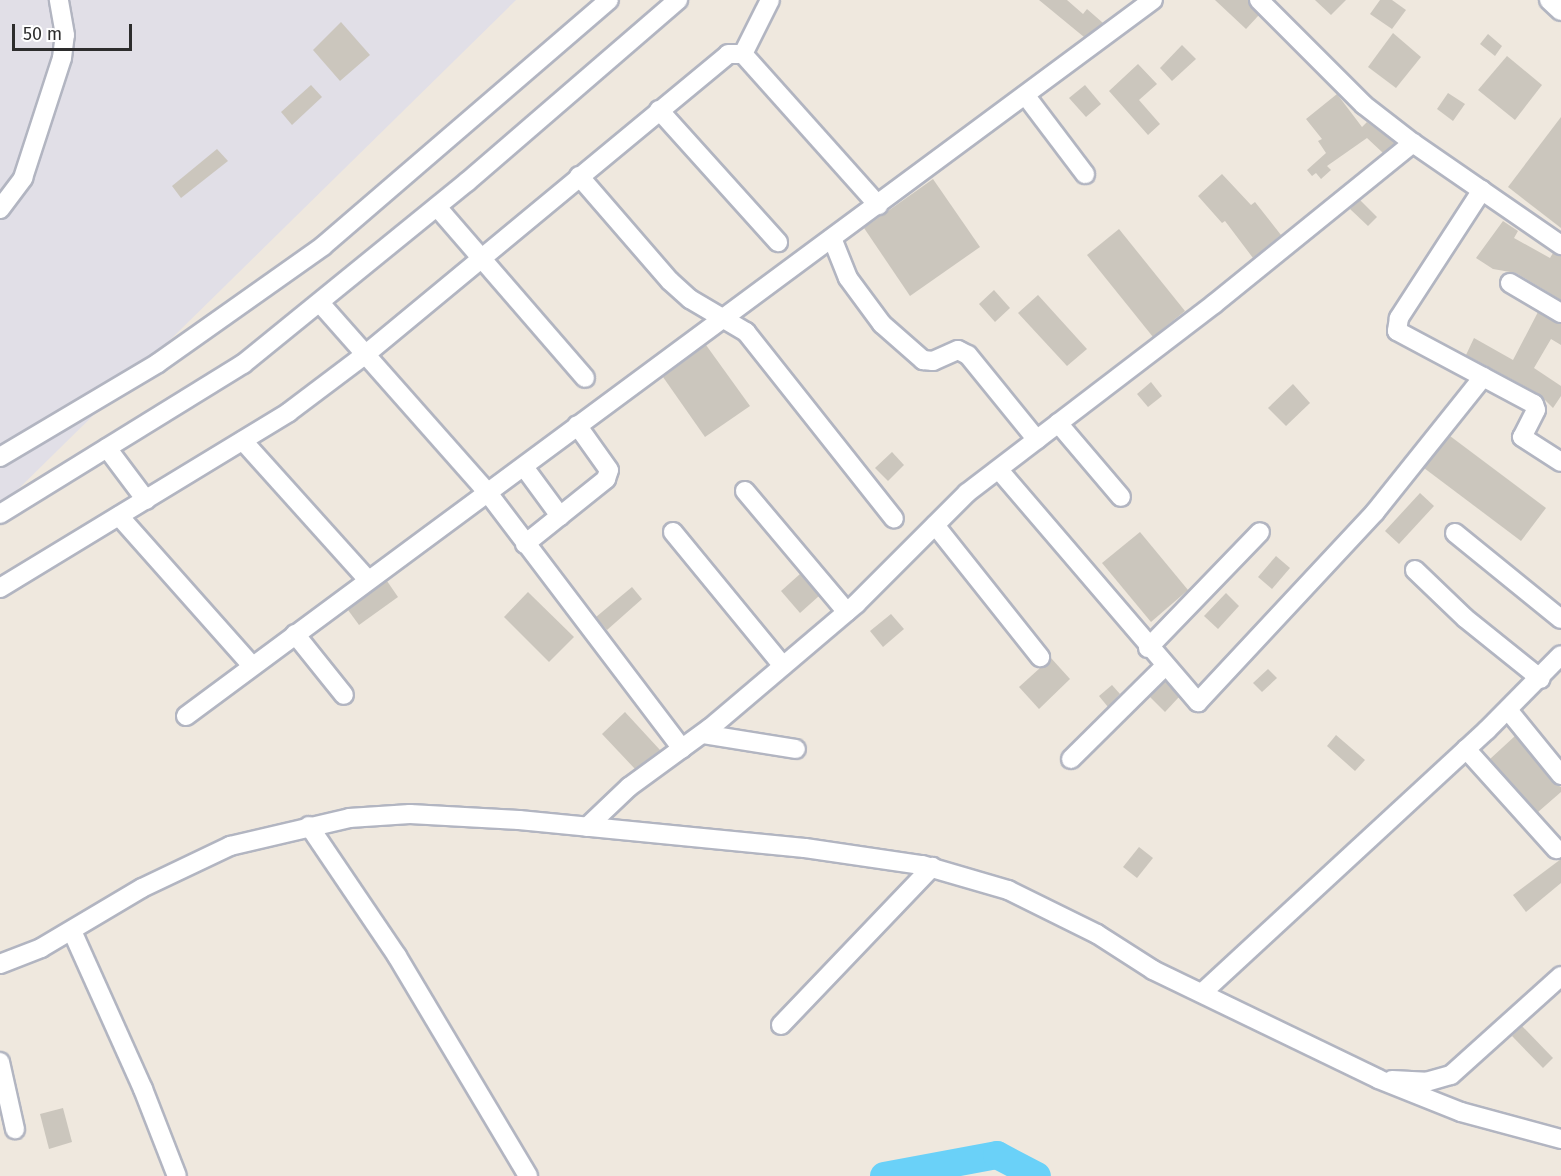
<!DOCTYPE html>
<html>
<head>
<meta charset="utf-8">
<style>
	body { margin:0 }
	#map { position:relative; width:1561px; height:1176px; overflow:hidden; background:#efe8de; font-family:"Fira Sans",sans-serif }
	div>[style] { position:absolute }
	.industrial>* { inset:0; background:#e1dfe7 }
	.river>* { height:28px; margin:-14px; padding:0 14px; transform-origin:14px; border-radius:14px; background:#6ad1f8 }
	.building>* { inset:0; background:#cbc6bd }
	.roads { filter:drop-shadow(2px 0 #b2b5c1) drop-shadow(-2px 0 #b2b5c1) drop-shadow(0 2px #b2b5c1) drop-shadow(0 -2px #b2b5c1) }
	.minor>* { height:18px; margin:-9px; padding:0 9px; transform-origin:9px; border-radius:9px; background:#fff }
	span { translate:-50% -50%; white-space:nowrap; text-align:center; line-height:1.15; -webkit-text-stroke:4.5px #fff; paint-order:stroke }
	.scale { position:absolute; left:12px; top:24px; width:120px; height:27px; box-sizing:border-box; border:3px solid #2d2d2d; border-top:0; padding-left:8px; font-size:18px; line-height:21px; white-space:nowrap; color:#2d2d2d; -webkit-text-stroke:4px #fff; paint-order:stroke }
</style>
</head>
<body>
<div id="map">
	<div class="industrial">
		<i style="clip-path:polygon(0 0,516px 0,0 507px)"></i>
	</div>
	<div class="river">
		<i style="left:884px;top:1176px;width:115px;rotate:-10.5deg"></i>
		<i style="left:997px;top:1155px;width:45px;rotate:27.7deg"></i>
	</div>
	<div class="building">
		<i style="clip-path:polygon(1039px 0,1067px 0,1083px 14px,1087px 9px,1103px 23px,1084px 37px)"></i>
		<i style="clip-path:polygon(1215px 0,1248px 0,1259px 15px,1246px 29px)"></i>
		<i style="clip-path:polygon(1315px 0,1346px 0,1331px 15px)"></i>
		<i style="clip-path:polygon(1380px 0,1392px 0,1406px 10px,1392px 29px,1370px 14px)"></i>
		<i style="clip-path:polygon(341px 22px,370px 55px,340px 81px,313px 50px)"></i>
		<i style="clip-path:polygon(1393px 33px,1421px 57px,1396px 88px,1368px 67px)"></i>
		<i style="clip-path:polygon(1488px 34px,1502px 46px,1495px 56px,1480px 44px)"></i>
		<i style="clip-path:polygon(1182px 45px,1196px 59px,1172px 81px,1160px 68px)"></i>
		<i style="clip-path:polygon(1507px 56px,1542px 85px,1515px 120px,1478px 90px)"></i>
		<i style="clip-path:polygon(1138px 64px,1157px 84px,1139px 100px,1160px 124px,1148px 135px,1109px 91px)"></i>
		<i style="clip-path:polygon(311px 85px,322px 97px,292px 125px,281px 112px)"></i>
		<i style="clip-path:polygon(1085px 85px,1101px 104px,1086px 117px,1069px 98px)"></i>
		<i style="clip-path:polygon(1448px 93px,1465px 104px,1453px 121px,1437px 109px)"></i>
		<i style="clip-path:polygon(1337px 94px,1362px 127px,1367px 122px,1395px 143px,1383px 153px,1367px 138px,1327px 166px,1331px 170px,1321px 179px,1316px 173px,1312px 176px,1307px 170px,1326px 153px,1318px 141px,1322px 139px,1306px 119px)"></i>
		<i style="clip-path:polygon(1561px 117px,1561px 228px,1508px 187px)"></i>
		<i style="clip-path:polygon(217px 149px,228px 161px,181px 198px,172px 186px)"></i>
		<i style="clip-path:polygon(1222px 174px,1251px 205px,1255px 202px,1281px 235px,1253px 258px,1225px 221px,1222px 223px,1198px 196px)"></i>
		<i style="clip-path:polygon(933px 179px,980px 247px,910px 296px,864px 228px)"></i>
		<i style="clip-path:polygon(1360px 200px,1377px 217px,1368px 226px,1350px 209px)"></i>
		<i style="clip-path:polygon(1503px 221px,1518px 231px,1514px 238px,1550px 258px,1553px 253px,1561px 256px,1561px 300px,1516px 273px,1493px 269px,1476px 258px)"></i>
		<i style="clip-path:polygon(1119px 229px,1185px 311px,1153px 337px,1087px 255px)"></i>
		<i style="clip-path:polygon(994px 290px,1010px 308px,995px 322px,979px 304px)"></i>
		<i style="clip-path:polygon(1038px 295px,1087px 349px,1067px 366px,1018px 313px)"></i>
		<i style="clip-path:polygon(1538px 312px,1561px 324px,1561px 345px,1551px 339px,1534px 368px,1561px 386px,1561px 396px,1553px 408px,1539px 394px,1466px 355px,1474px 338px,1513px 360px)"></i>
		<i style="clip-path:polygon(706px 345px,750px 406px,705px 437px,663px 377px)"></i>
		<i style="clip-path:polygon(1151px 382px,1162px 396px,1148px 407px,1137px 394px)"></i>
		<i style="clip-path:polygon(1293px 384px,1310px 403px,1286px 426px,1268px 408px)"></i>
		<i style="clip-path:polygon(1450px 436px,1546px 508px,1521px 541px,1424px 468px)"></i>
		<i style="clip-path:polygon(892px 452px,904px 465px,888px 481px,875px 468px)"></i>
		<i style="clip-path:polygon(1420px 493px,1434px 506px,1399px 544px,1385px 531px)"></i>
		<i style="clip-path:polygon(1140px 532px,1188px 590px,1151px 622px,1102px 563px)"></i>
		<i style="clip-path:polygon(1276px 556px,1290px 568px,1272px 589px,1258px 577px)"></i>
		<i style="clip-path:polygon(800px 574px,819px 596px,800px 613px,781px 591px)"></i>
		<i style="clip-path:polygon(387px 581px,398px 597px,359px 625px,348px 610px)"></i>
		<i style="clip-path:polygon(632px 587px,642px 599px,607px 630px,596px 617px)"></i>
		<i style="clip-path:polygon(528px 592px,574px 637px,549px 662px,504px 617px)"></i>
		<i style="clip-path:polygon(1226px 593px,1239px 606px,1218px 629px,1204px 616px)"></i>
		<i style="clip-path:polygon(891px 614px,904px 629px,883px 647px,870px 631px)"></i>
		<i style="clip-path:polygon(1051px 658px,1070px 679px,1039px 709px,1019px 687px)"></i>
		<i style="clip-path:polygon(1268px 669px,1277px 678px,1262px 692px,1253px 683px)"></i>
		<i style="clip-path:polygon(1165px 681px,1179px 697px,1165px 712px,1150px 697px)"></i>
		<i style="clip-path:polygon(1112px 685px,1120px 694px,1108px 707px,1099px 696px)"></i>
		<i style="clip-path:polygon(625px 712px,660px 750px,635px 769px,602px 734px)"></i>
		<i style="clip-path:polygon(1336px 735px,1365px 760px,1355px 771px,1327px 746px)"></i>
		<i style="clip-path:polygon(1515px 736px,1552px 782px,1561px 787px,1561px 792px,1538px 812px,1490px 759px)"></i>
		<i style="clip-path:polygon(1139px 847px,1153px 858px,1137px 878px,1123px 867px)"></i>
		<i style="clip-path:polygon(1561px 859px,1561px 883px,1526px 912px,1513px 895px)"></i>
		<i style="clip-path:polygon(1522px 1026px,1553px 1058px,1543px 1068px,1512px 1036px)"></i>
		<i style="clip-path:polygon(63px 1108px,72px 1142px,49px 1149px,40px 1114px)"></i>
	</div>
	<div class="roads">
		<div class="minor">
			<i style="left:1259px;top:0;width:148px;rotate:45deg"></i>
			<i style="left:1364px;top:105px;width:62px;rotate:37.8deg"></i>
			<i style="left:1413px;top:143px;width:180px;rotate:34.6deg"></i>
			<i style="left:1549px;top:0;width:16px;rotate:43deg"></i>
			<i style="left:743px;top:54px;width:60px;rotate:-63.4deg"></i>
			<i style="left:1026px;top:96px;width:98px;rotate:52.9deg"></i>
			<i style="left:659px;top:110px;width:178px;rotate:48deg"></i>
			<i style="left:579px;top:176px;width:139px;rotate:49.1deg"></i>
			<i style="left:670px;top:281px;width:27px;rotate:42deg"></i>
			<i style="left:690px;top:299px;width:65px;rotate:30.5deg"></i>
			<i style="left:746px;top:332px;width:238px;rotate:51.6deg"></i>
			<i style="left:1482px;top:190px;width:153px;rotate:123deg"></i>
			<i style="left:1399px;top:318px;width:13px;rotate:99deg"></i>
			<i style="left:1397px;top:331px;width:155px;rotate:28.1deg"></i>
			<i style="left:1534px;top:404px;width:6px;rotate:72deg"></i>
			<i style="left:1536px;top:410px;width:30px;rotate:117deg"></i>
			<i style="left:1522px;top:437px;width:46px;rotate:32.7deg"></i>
			<i style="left:437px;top:207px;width:226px;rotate:49.1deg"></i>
			<i style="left:0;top:209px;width:39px;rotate:-53deg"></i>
			<i style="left:23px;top:178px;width:126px;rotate:-72deg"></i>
			<i style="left:62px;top:58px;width:23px;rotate:-83deg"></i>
			<i style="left:65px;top:35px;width:36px;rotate:-100deg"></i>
			<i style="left:832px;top:238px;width:43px;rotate:68.2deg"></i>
			<i style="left:848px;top:278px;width:57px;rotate:53.5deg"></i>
			<i style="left:882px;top:324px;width:55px;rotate:41.3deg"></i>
			<i style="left:923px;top:360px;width:10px;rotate:6deg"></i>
			<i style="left:933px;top:361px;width:27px;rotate:-24deg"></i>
			<i style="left:958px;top:350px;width:11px;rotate:27deg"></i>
			<i style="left:968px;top:355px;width:109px;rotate:50.9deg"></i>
			<i style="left:1510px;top:283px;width:59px;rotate:30.5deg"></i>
			<i style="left:320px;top:303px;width:254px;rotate:48.5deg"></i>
			<i style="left:488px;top:493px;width:321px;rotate:52.8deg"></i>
			<i style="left:1058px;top:423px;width:97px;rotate:49.6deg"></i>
			<i style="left:243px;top:441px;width:187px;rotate:48deg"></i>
			<i style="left:107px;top:448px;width:65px;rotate:53.1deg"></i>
			<i style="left:0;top:457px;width:184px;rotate:-30.7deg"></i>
			<i style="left:158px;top:363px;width:202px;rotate:-35.3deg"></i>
			<i style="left:323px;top:246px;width:377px;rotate:-40.7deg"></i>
			<i style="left:524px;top:467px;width:61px;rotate:53.7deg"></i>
			<i style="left:999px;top:470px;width:306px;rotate:49.4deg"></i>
			<i style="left:1198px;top:702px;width:260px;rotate:-47deg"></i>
			<i style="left:1375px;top:512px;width:173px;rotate:-51.3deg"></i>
			<i style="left:745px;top:491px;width:158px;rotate:49.9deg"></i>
			<i style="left:0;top:514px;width:286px;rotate:-31.7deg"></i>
			<i style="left:243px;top:364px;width:289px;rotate:-39.1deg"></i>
			<i style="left:467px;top:182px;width:279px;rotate:-40.8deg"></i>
			<i style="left:119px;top:516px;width:200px;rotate:48.4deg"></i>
			<i style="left:935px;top:525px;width:169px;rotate:51.5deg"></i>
			<i style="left:673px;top:532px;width:173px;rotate:50.6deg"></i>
			<i style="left:1455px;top:533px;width:136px;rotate:39.1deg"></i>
			<i style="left:525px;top:544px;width:104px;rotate:-38.7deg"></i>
			<i style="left:606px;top:479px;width:9px;rotate:-72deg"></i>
			<i style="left:609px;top:470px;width:55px;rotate:-125.4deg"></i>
			<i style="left:1415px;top:570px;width:69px;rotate:43.8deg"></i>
			<i style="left:1465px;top:618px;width:97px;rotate:38.8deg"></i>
			<i style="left:0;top:588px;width:338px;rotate:-31.3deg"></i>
			<i style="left:289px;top:412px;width:96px;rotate:-37deg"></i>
			<i style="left:366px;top:354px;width:470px;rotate:-39.6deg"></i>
			<i style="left:728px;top:54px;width:15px"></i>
			<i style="left:743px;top:54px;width:203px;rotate:48.2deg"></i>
			<i style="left:295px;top:634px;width:78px;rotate:51.2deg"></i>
			<i style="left:1148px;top:648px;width:161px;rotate:-46deg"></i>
			<i style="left:1508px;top:710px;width:84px;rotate:50.8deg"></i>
			<i style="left:186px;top:716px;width:1203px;rotate:-36.52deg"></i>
			<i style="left:703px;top:734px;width:94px;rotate:9.2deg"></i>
			<i style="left:1466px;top:749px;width:135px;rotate:48deg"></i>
			<i style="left:1071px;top:759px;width:132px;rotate:-44.7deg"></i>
			<i style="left:309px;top:826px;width:157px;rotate:55.9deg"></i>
			<i style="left:397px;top:956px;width:256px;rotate:59.2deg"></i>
			<i style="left:587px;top:827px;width:58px;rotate:-43.6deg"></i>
			<i style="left:629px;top:787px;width:100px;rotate:-36.1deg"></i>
			<i style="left:710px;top:728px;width:192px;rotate:-40.3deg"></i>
			<i style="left:856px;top:604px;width:157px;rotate:-45deg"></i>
			<i style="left:967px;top:493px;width:311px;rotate:-37.4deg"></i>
			<i style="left:1214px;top:304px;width:256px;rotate:-39deg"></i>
			<i style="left:72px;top:931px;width:173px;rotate:65.8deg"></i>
			<i style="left:143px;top:1089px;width:93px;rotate:68.7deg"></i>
			<i style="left:0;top:964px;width:44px;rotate:-21.3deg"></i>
			<i style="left:41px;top:948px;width:117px;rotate:-30.7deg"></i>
			<i style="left:142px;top:888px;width:98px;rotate:-25.5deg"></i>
			<i style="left:230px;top:846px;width:122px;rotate:-13.2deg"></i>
			<i style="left:349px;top:818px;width:61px;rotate:-3.8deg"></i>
			<i style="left:410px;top:814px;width:109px;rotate:3.2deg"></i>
			<i style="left:519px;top:820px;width:287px;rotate:5.6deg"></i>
			<i style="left:805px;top:848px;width:118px;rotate:8.3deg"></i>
			<i style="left:922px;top:865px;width:90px;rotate:16.2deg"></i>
			<i style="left:1008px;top:890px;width:99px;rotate:26.3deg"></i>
			<i style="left:1097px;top:934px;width:67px;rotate:32.7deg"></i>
			<i style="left:1153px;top:970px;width:250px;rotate:25.8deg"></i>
			<i style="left:1378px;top:1079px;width:89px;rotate:21.7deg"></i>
			<i style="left:1461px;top:1112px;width:104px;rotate:15.1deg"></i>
			<i style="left:1203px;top:992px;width:386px;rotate:-42.7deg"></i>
			<i style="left:1487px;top:730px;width:105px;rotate:-45.4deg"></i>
			<i style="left:781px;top:1025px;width:219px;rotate:-46.3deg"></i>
			<i style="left:0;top:1062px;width:69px;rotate:77.4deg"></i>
			<i style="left:1392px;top:1080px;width:34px;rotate:3deg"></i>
			<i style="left:1426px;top:1082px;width:26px;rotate:-16deg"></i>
			<i style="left:1451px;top:1075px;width:148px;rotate:-42deg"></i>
		</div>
	</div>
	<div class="scale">50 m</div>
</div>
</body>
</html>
